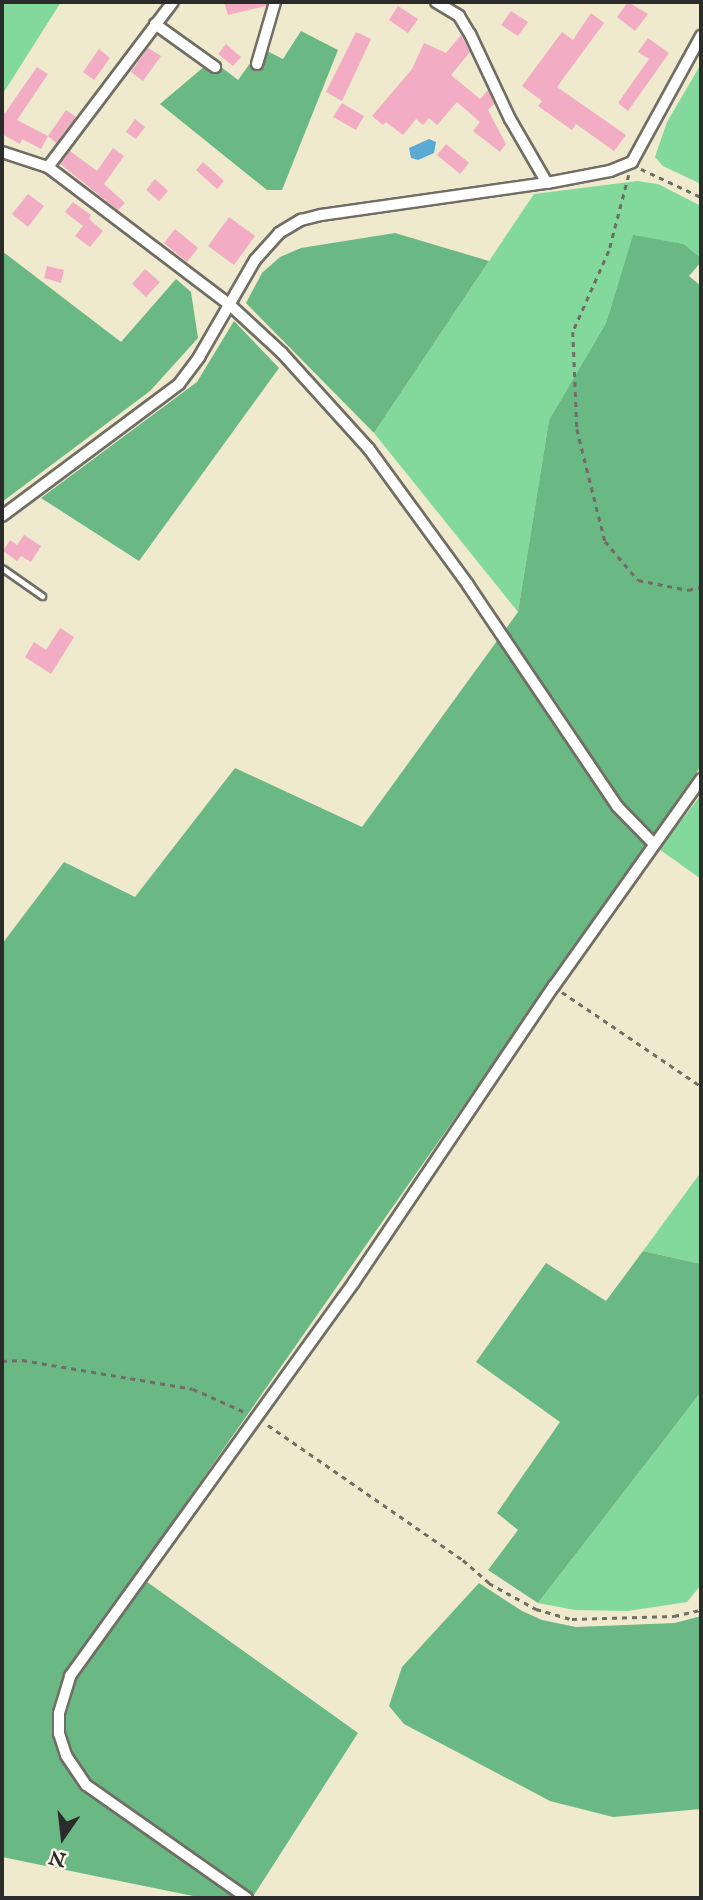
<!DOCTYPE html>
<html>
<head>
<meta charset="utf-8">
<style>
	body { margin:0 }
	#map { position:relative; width:703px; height:1900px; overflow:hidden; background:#efe9ce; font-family:"IM FELL English",serif }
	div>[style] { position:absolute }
	.green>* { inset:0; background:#83d89b }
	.forest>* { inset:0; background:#6ab883 }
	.water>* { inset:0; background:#5baad5 }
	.building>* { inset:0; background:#f2adc4 }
	.path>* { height:2.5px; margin-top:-1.25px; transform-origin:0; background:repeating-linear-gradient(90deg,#706e64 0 5px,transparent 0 10px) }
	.roads { filter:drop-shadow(2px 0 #706e64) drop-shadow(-2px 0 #706e64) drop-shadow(0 2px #706e64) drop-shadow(0 -2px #706e64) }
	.service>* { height:5px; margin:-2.5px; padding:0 2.5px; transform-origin:2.5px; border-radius:2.5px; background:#fff }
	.minor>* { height:10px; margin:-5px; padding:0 5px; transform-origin:5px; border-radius:5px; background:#fff }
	span { translate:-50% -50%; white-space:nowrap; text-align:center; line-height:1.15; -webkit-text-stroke:5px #fcf5e5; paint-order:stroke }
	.frame { position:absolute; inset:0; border:4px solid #2b2b2b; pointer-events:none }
	.north { position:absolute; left:28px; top:1802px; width:70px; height:70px; -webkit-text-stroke:5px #fcf5e5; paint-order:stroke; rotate:194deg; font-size:19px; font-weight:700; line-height:28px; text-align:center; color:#2b2b2b }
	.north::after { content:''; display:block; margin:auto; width:24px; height:32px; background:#2b2b2b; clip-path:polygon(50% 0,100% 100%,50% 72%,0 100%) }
</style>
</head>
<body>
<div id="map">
	<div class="green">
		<i style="clip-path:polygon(2px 2px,61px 2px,2px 95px,4px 4px)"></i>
		<i style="clip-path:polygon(701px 64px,701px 184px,663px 166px,655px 157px,667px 122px)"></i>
		<i style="clip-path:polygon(637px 181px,658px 184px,701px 206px,701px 258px,684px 244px,633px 236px,606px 323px,549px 420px,518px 612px,374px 433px,534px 194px)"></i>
		<i style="clip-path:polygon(701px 795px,701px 879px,659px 849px)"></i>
		<i style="clip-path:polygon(701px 1172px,701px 1264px,643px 1251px)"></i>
		<i style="clip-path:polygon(701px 1392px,701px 1585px,687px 1602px,628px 1611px,575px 1610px,538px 1603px)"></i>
	</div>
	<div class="forest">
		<i style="clip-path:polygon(301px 31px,338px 50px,282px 190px,267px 190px,160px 104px,212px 60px,238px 80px,261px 48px,283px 59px)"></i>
		<i style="clip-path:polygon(395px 233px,489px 261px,374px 433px,246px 303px,262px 273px,280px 257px,301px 248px)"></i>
		<i style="clip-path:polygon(633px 235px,684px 244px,701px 258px,701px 262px,689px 276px,701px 286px,701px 766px,136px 1574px,358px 1733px,252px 1898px,203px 1898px,2px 1857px,2px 944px,64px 862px,135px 897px,235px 768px,362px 827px,518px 612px,549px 420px,606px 323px)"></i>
		<i style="clip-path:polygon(2px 251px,121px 342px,176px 279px,191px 292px,198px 338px,150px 391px,2px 502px)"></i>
		<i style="clip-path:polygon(234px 321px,279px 368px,139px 561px,41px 498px,197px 382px)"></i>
		<i style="clip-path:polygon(643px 1251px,701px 1264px,701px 1392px,538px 1603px,488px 1570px,518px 1530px,497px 1513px,560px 1422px,476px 1362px,546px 1263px,606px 1301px)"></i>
		<i style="clip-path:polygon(479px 1583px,522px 1611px,542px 1620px,576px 1627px,675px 1623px,701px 1616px,701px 1809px,613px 1817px,550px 1801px,404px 1724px,389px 1706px,402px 1667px)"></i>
	</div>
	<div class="water">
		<i style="clip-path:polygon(429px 139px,436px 142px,434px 153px,418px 160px,411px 158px,409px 148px)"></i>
	</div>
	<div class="building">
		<i style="clip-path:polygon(224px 2px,266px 2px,267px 3px,266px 6px,228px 15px)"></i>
		<i style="clip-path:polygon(628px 2px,648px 14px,635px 31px,617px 17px)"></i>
		<i style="clip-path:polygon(398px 6px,418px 19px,408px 33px,389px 20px)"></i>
		<i style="clip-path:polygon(511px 11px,528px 22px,518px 36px,501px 25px)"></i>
		<i style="clip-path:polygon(591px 13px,604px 23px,557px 87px,626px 135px,614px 151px,576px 124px,572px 130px,538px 106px,542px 101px,522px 86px,562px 32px,573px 40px)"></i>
		<i style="clip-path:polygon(356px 32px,371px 39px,342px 101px,326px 92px)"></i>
		<i style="clip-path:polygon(461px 35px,470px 52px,451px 75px,480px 99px,488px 90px,494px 104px,488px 110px,506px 144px,500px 152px,473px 131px,480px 122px,457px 102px,437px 125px,429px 118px,423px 125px,416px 119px,403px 135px,386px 122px,383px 125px,372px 116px,412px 69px,424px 43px,446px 53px)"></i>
		<i style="clip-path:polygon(648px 38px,669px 53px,628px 111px,618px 103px,649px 59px,638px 52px)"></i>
		<i style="clip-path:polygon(226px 44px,241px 57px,233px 66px,218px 54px)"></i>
		<i style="clip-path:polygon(148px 48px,161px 56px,143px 81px,131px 72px)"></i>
		<i style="clip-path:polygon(99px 49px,110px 58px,94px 80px,83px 72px)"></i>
		<i style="clip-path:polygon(37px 67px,48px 74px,17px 120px,48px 136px,41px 149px,22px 139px,20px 144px,2px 134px,2px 112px,5px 113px)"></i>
		<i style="clip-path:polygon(342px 103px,364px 116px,356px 130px,333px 117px)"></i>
		<i style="clip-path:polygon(66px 110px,76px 117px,56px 143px,48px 136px)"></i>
		<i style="clip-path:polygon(135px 119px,145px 127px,136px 139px,126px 132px)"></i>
		<i style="clip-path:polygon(446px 144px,469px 163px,460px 174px,437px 155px)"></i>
		<i style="clip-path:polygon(113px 148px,124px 156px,104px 184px,125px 203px,118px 210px,60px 164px,70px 151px,97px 171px)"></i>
		<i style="clip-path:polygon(203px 162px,224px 181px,217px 189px,196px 170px)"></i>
		<i style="clip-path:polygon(155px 179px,168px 191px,159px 201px,146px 190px)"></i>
		<i style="clip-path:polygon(28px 194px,44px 206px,28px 227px,12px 214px)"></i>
		<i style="clip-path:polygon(73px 202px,91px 215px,89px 219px,103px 231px,90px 247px,75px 236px,83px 226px,65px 212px)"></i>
		<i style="clip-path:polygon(229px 217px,255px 236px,234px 265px,208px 246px)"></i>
		<i style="clip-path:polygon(175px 229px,198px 248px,187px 262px,164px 243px)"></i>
		<i style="clip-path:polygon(47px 266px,64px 270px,61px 283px,44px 278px)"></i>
		<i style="clip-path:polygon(145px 269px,160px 282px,146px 297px,132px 284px)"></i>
		<i style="clip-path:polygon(24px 535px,41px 546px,31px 562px,21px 556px,17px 561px,3px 551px,10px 540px,17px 545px)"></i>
		<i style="clip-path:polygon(60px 628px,74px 637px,51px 674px,25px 657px,34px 642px,46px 650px)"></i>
	</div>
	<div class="path">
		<i style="left:641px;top:169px;width:66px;rotate:25deg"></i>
		<i style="left:629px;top:175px;width:79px;rotate:104.7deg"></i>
		<i style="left:609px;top:251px;width:89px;rotate:114deg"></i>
		<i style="left:573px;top:332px;width:97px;rotate:87.6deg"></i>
		<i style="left:577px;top:429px;width:115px;rotate:76deg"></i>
		<i style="left:605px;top:541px;width:51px;rotate:49.8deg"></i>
		<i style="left:638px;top:580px;width:51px;rotate:11.3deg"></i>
		<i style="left:688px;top:590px;width:13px;rotate:-13deg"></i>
		<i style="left:562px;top:992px;width:168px;rotate:34.1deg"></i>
		<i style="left:2px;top:1361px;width:20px;rotate:-3deg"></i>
		<i style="left:22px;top:1360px;width:173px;rotate:9.6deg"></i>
		<i style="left:193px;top:1389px;width:59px;rotate:24deg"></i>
		<i style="left:268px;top:1425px;width:237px;rotate:34.7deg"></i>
		<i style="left:463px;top:1560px;width:35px;rotate:41deg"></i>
		<i style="left:489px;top:1583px;width:54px;rotate:29deg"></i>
		<i style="left:536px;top:1609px;width:37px;rotate:16deg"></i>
		<i style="left:572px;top:1619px;width:102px;rotate:-1.7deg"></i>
		<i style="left:674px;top:1616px;width:28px;rotate:-13deg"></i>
	</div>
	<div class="roads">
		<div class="service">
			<i style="left:2px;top:568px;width:49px;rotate:35deg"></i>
		</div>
		<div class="minor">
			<i style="left:436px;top:2px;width:27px;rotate:31deg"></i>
			<i style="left:459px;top:16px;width:21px;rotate:59deg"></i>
			<i style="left:470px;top:34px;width:94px;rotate:64.8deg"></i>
			<i style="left:510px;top:119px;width:74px;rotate:60deg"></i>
			<i style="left:155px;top:24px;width:74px;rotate:35.6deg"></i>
			<i style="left:257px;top:64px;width:65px;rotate:-73.8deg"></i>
			<i style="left:2px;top:152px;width:48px;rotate:18.1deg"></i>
			<i style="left:48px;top:167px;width:228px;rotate:37.2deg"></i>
			<i style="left:230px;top:305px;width:71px;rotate:42.7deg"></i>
			<i style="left:282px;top:353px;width:130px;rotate:47.8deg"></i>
			<i style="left:369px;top:449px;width:168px;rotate:53.9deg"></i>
			<i style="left:468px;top:585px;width:267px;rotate:56deg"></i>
			<i style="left:617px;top:806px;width:52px;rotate:45.8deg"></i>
			<i style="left:48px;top:167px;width:207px;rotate:-52.9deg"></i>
			<i style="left:2px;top:516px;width:221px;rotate:-36.7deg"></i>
			<i style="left:179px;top:384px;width:34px;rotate:-53deg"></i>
			<i style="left:199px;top:357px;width:112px;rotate:-60deg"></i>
			<i style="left:255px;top:260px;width:36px;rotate:-48deg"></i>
			<i style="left:279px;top:233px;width:26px;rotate:-31deg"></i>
			<i style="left:301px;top:220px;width:21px;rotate:-14deg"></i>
			<i style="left:321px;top:215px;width:228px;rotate:-8.1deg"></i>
			<i style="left:547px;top:183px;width:64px;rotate:-10.8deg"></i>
			<i style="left:610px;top:171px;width:24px;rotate:-22deg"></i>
			<i style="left:632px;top:162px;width:144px;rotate:-61.3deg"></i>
			<i style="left:247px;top:1898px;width:197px;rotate:-144.9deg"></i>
			<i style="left:86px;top:1785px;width:36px;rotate:-124deg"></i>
			<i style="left:66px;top:1755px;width:22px;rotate:-108deg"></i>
			<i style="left:59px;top:1734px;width:21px;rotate:-90deg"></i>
			<i style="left:59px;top:1713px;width:39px;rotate:-73deg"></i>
			<i style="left:70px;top:1676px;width:486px;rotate:-54.2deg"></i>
			<i style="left:354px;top:1282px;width:357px;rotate:-56deg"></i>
			<i style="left:554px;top:986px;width:254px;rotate:-54.6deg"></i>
		</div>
	</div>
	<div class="frame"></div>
	<div class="north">N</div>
</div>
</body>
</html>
